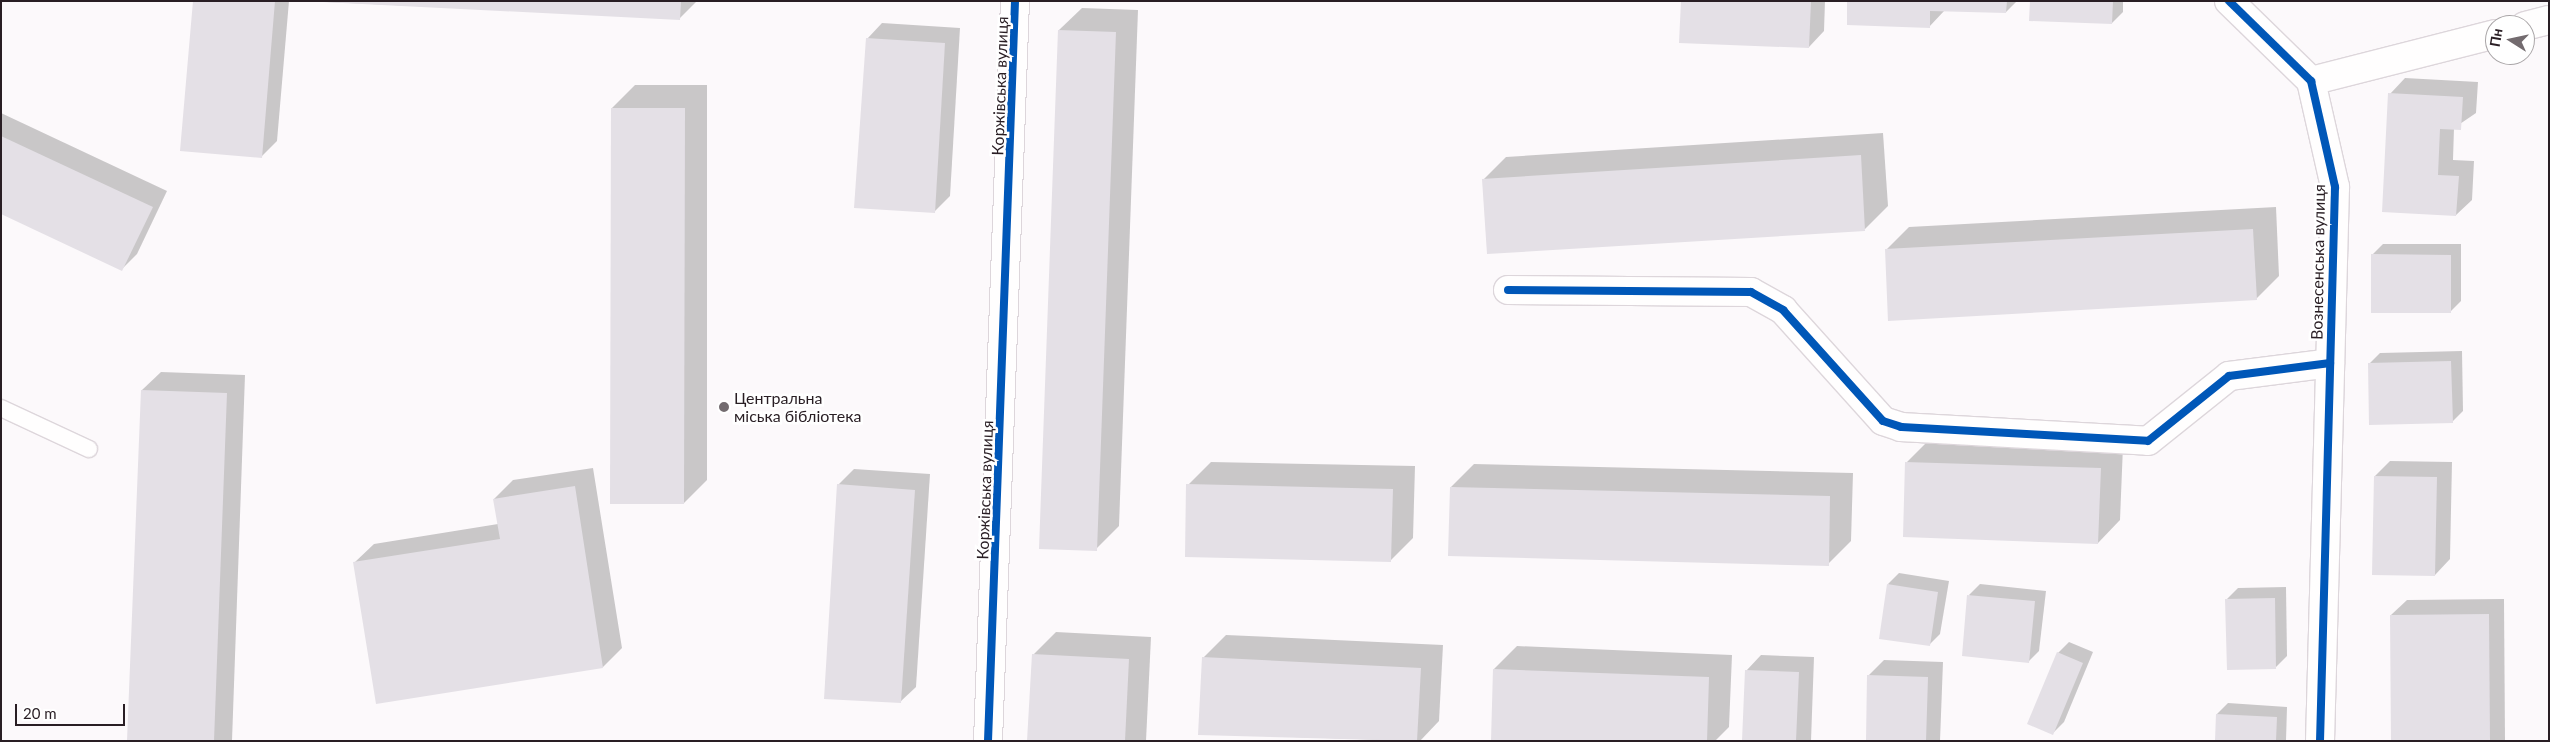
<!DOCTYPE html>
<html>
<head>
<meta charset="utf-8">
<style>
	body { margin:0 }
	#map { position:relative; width:2550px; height:742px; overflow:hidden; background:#fcf9fb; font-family:Lato,sans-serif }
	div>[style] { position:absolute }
	.shadow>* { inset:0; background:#0003 }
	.building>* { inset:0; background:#e4e0e6 }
	.roads { filter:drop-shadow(1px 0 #ddd6db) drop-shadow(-1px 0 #ddd6db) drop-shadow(0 1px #ddd6db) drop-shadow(0 -1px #ddd6db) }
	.service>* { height:16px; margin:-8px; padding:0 8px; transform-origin:8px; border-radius:8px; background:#fffefe }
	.minor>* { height:28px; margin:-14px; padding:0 14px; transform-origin:14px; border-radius:14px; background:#fffefe }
	.tertiary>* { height:28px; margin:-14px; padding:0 14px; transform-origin:14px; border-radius:14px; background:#fffefe }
	.cycleway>* { height:8px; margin:-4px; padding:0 4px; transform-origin:4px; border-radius:4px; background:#0057b8 }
	.dots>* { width:14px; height:14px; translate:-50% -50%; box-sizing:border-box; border:2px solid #fff; border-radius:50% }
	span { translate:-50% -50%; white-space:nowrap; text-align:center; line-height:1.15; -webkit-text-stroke:5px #fff; paint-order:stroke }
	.street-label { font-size:16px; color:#291e24 }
	.poi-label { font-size:16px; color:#291e24 }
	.left { translate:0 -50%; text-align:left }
	.frame { position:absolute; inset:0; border:2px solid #291e24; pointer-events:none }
	.north { position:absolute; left:2485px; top:15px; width:50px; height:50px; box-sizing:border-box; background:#fff; border:1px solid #a9a5a7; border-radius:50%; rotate:280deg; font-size:14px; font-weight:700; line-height:20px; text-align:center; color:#291e24 }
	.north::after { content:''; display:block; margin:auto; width:18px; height:22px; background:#736b6f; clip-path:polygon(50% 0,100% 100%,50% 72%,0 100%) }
	.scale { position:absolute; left:15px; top:704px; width:110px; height:22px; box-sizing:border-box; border:2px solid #291e24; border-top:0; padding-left:6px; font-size:15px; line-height:18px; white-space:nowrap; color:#291e24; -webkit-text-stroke:4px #fff; paint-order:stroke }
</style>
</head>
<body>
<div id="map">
	<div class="shadow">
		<i style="clip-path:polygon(194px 1px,289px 1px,277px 141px,261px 157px)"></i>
		<i style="clip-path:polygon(304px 1px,697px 1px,680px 18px)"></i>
		<i style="clip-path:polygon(1682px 1px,1825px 1px,1824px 31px,1809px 47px)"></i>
		<i style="clip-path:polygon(1849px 1px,2017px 1px,2006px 12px,1945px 10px,1929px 27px)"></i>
		<i style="clip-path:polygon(2031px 1px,2123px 1px,2123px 12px,2112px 23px)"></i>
		<i style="clip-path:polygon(1082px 8px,1138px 10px,1119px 526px,1096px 549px,1059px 30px)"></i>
		<i style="clip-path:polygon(882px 23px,960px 28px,950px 196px,934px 212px,867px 39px)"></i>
		<i style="clip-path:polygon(2405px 78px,2478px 82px,2476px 113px,2454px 128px,2453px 160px,2474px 161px,2472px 200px,2456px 215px,2390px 94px)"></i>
		<i style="clip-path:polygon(635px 85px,707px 85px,707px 480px,684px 503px,612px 108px)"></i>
		<i style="clip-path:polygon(1px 113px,167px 191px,137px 254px,122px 269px,1px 213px)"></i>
		<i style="clip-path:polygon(1883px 133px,1888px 206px,1865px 229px,1488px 253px,1483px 180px,1506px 157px)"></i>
		<i style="clip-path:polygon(2276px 207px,2279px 276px,2256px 299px,1886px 250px,1909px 227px)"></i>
		<i style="clip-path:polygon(2383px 244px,2461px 244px,2461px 301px,2450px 312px,2372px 255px)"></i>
		<i style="clip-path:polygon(2462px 351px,2463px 411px,2452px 422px,2369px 364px,2380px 353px)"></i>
		<i style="clip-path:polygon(161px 372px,245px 375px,232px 741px,128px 741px,142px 390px)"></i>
		<i style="clip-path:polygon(1930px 439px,2123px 446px,2120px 520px,2098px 543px,1904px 536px,1907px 462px)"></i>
		<i style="clip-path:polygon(2390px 461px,2452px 462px,2450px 559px,2435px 575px,2375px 476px)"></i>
		<i style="clip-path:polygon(1211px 462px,1415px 466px,1413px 538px,1390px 561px,1188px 485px)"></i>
		<i style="clip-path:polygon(1474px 464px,1853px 473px,1851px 541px,1828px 564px,1451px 487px)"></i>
		<i style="clip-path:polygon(593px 468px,622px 648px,603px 667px,355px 562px,374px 544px,498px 524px,494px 499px,513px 480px)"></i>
		<i style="clip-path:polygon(854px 469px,930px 474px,916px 687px,900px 702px,838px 485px)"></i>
		<i style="clip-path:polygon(1899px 573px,1949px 581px,1940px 634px,1929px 645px,1888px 584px)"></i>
		<i style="clip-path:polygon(1980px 584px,2046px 591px,2039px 651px,2028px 662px,1969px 595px)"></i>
		<i style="clip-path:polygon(2286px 587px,2287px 656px,2276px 667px,2227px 599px,2238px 588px)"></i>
		<i style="clip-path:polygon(2504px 599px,2505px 741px,2392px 741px,2391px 615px,2407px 600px)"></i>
		<i style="clip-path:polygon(1056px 632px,1151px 637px,1146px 741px,1029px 741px,1033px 655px)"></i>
		<i style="clip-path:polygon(1226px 635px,1443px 645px,1439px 721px,1420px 741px,1199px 734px,1203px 658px)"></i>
		<i style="clip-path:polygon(2069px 642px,2093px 652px,2064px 722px,2053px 733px,2058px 653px)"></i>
		<i style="clip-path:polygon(1517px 646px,1732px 655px,1729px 727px,1715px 741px,1492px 741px,1494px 669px)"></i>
		<i style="clip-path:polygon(1761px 655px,1814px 657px,1811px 741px,1743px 741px,1746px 671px)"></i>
		<i style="clip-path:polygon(1884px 660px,1943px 662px,1940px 741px,1867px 741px,1868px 676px)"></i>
		<i style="clip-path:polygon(2228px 703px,2287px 707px,2286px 741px,2216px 741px,2217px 714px)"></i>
	</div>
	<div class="building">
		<i style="clip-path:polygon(193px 1px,275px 1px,262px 158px,180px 151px)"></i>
		<i style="clip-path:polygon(303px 1px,681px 1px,680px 20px)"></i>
		<i style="clip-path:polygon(1681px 1px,1811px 1px,1809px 48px,1679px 43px)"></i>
		<i style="clip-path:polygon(1847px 1px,2007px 1px,2006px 13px,1930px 11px,1930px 28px,1847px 25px)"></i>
		<i style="clip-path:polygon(2030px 1px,2113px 1px,2112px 24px,2029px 21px)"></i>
		<i style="clip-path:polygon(1058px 30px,1116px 32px,1097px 551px,1039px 549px)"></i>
		<i style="clip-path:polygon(866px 38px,945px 43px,935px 213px,854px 208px)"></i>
		<i style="clip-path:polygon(2388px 93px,2463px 97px,2461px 130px,2440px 129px,2438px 175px,2459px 176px,2456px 216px,2382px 212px)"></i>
		<i style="clip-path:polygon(611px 108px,685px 108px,684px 504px,610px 504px)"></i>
		<i style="clip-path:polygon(1px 136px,153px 207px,122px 271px,1px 214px)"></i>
		<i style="clip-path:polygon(1861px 155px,1865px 231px,1487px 254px,1482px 179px)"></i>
		<i style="clip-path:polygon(2253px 229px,2257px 300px,1888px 321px,1885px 249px)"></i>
		<i style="clip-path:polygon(2371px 254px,2451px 255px,2451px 313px,2371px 313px)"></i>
		<i style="clip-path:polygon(2451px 361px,2453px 423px,2369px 425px,2368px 363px)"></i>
		<i style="clip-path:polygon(141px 390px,227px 393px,214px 741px,127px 741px)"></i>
		<i style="clip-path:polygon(1905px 462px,2101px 468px,2098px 544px,1903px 537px)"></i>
		<i style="clip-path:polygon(2374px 476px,2437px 477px,2435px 576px,2372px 575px)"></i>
		<i style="clip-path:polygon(837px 484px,915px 490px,901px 703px,824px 699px)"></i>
		<i style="clip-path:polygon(1186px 484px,1393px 489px,1391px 562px,1185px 557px)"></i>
		<i style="clip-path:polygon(575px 486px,603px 668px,376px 704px,353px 562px,500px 539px,493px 499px)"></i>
		<i style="clip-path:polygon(1450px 487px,1830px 496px,1829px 566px,1448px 556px)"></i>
		<i style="clip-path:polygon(1887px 584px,1938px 592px,1930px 646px,1879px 639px)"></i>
		<i style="clip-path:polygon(1967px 595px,2035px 601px,2029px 663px,1962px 656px)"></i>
		<i style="clip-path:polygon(2275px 598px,2276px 669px,2227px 670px,2225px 599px)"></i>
		<i style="clip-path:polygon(2489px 614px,2490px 741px,2391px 741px,2390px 615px)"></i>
		<i style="clip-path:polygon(2057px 652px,2083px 663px,2053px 735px,2027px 724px)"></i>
		<i style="clip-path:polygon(1032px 654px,1129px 659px,1125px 741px,1027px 741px)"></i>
		<i style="clip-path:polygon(1202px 657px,1421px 668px,1417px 741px,1198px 735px)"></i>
		<i style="clip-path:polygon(1493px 669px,1709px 677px,1707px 741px,1491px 741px)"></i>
		<i style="clip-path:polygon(1745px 670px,1799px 672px,1796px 741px,1742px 741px)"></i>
		<i style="clip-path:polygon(1867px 675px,1928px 677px,1926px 741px,1866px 741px)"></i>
		<i style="clip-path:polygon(2216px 714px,2277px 717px,2276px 741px,2215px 741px)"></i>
	</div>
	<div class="roads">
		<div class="service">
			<i style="left:1px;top:408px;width:97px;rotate:25deg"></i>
		</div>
		<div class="minor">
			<i style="left:2525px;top:26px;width:25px;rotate:-14deg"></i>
			<i style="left:2311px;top:81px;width:190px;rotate:-14.3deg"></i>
			<i style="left:1508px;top:290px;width:243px;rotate:0.5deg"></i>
			<i style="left:1751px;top:292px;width:37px;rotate:29deg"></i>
			<i style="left:1783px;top:310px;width:149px;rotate:48deg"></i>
			<i style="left:1883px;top:421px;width:19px;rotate:18deg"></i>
			<i style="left:1901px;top:427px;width:247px;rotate:3.2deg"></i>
			<i style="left:2148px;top:441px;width:104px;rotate:-38.7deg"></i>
			<i style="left:2229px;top:376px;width:102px;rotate:-7.3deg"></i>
		</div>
		<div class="tertiary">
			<i style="left:2229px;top:1px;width:115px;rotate:44.3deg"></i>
			<i style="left:2311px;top:81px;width:109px;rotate:77.2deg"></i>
			<i style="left:2335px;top:187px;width:554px;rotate:91.55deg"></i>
			<i style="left:988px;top:741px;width:740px;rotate:-87.91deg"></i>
		</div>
	</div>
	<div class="cycleway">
		<i style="left:2229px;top:1px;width:115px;rotate:44.3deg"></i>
		<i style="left:2311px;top:81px;width:109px;rotate:77.2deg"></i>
		<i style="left:2335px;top:187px;width:554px;rotate:91.55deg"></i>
		<i style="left:1508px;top:290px;width:243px;rotate:0.5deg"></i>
		<i style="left:1751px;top:292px;width:37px;rotate:29deg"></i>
		<i style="left:1783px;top:310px;width:149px;rotate:48deg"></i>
		<i style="left:1883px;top:421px;width:19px;rotate:18deg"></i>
		<i style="left:1901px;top:427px;width:247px;rotate:3.2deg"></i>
		<i style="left:2148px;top:441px;width:104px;rotate:-38.7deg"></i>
		<i style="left:2229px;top:376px;width:102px;rotate:-7.3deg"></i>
		<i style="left:988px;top:741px;width:740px;rotate:-87.91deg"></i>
	</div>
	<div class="dots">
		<i style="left:724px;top:407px;background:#736b6f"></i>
	</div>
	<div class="street-label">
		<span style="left:1000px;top:86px;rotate:-88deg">Коржівська вулиця</span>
		<span style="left:2318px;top:262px;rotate:-89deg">Вознесенська вулиця</span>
		<span style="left:985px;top:490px;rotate:-88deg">Коржівська вулиця</span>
	</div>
	<div class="poi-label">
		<span class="left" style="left:734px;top:407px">Центральна<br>міська бібліотека</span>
	</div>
	<div class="frame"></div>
	<div class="north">Пн</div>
	<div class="scale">20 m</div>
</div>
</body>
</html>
